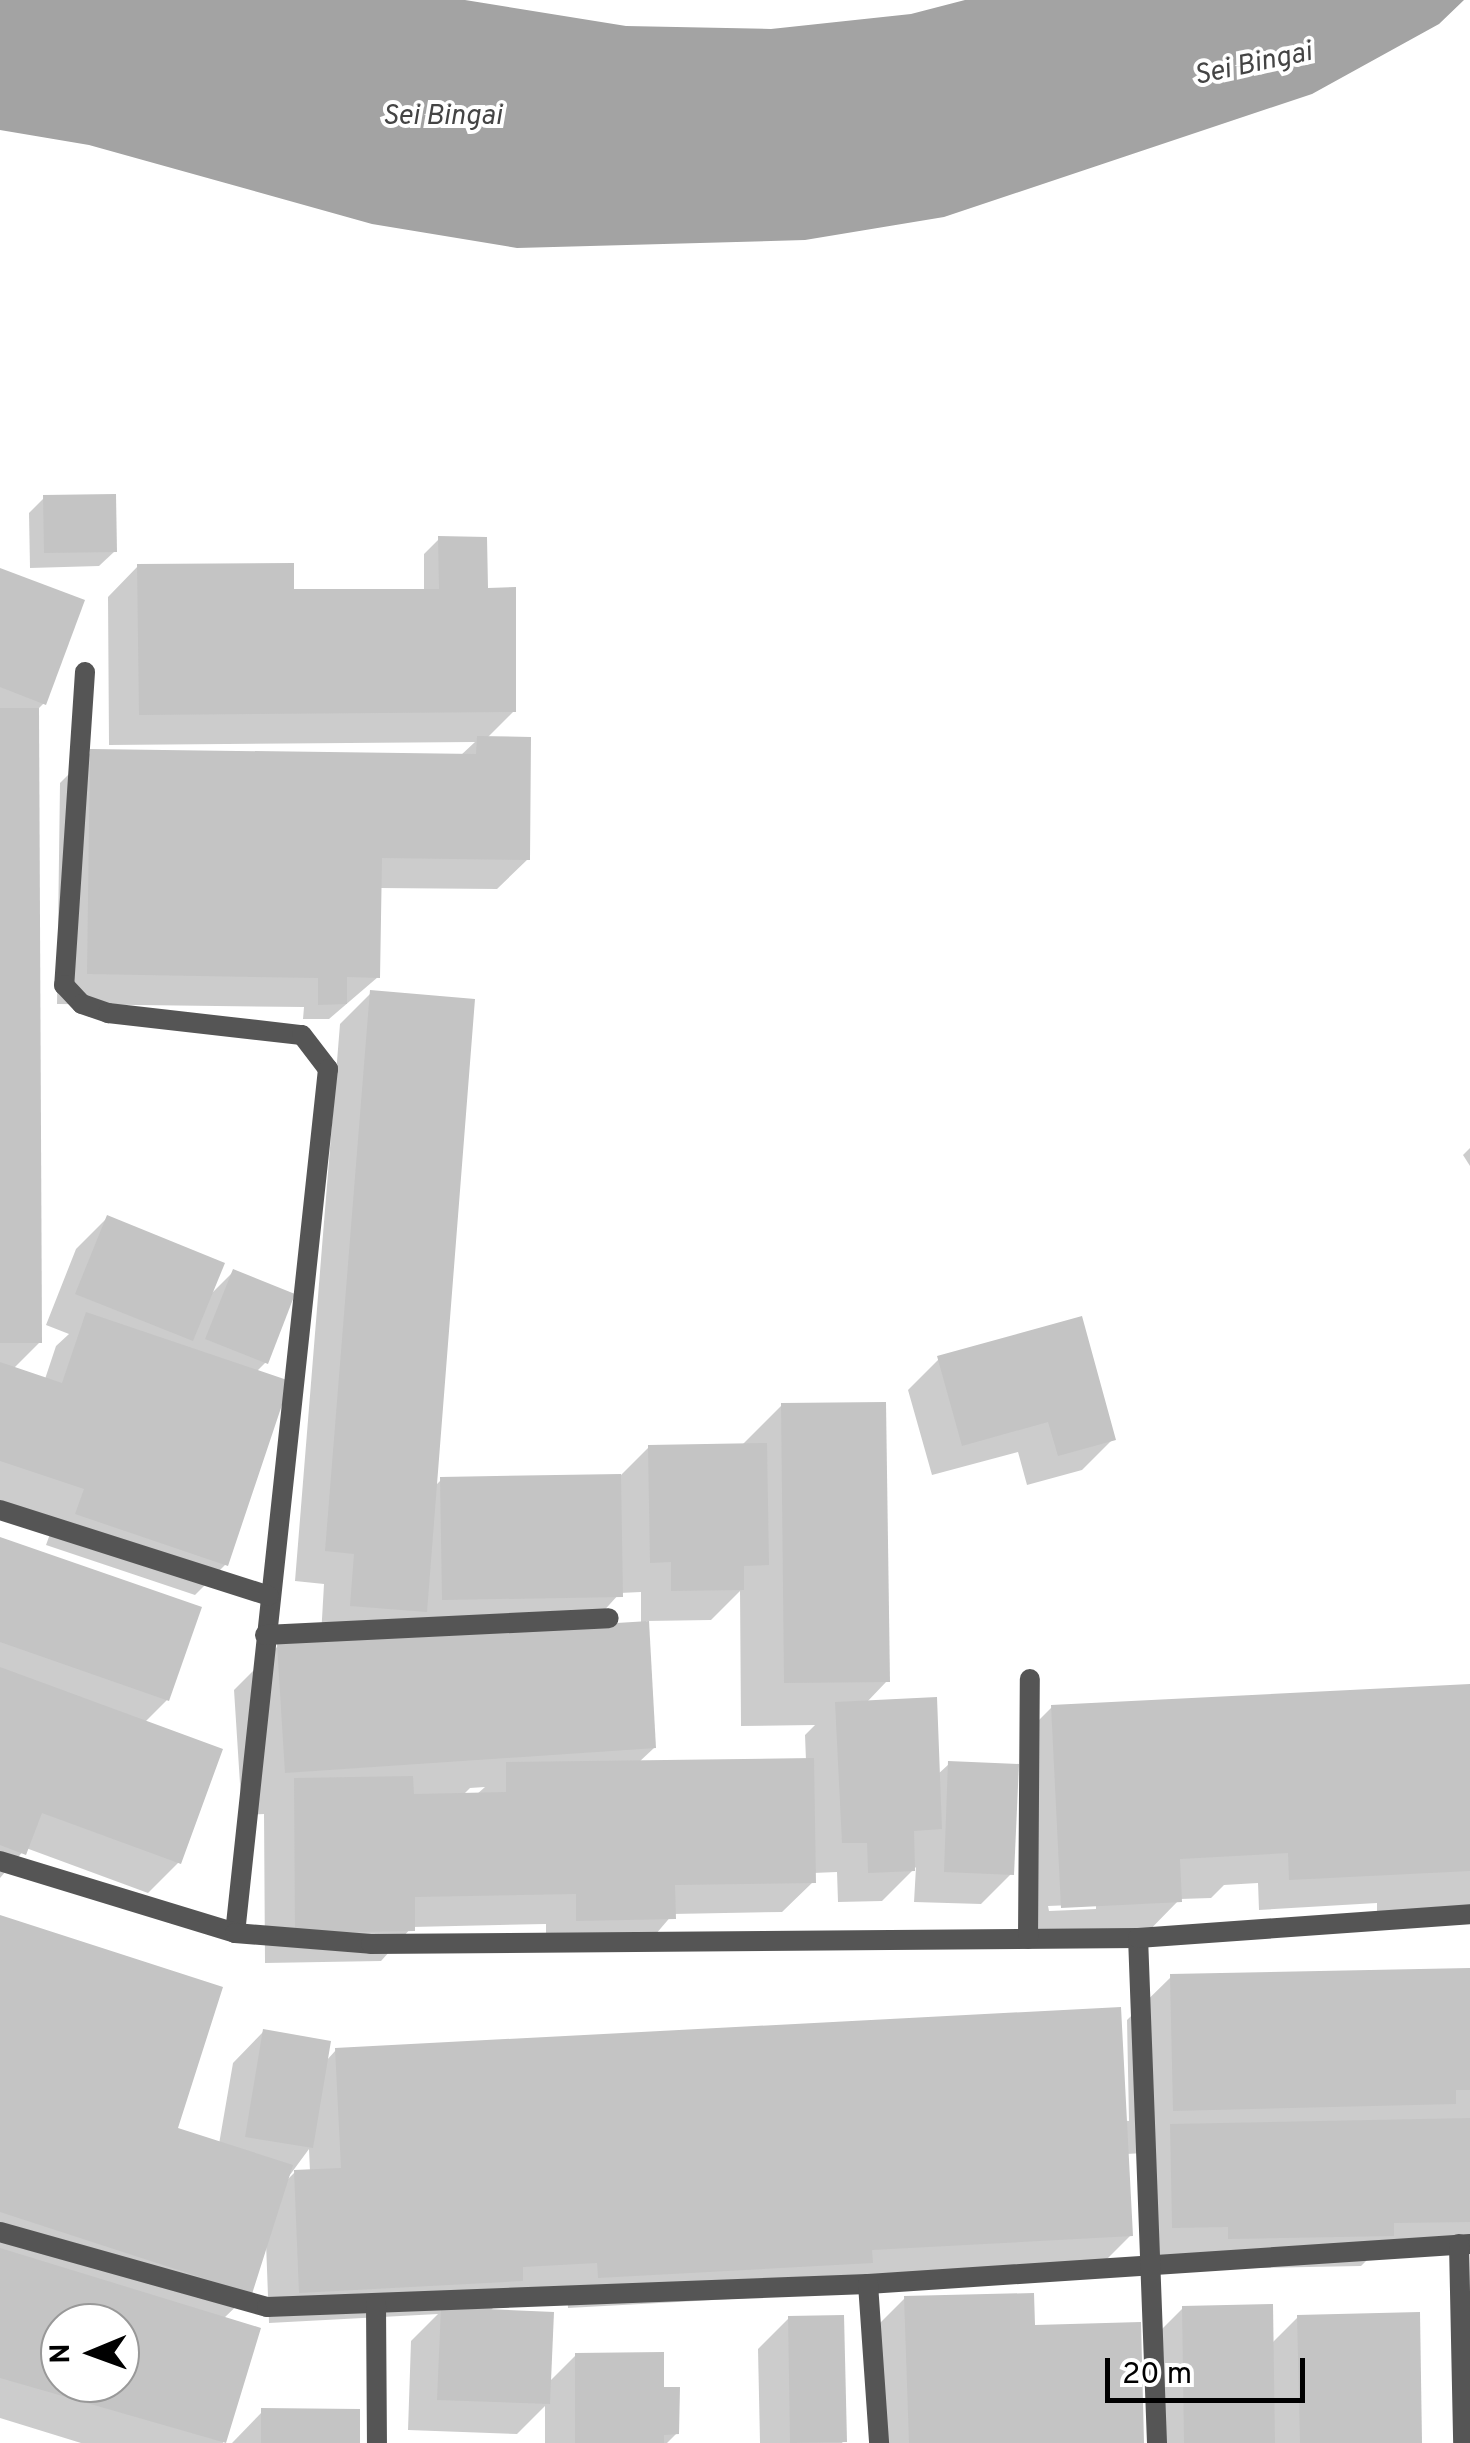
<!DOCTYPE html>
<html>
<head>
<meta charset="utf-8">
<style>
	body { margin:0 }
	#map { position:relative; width:1470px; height:2443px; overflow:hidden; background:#fff; font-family:Overpass,sans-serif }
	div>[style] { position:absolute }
	.water>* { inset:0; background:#a3a3a3 }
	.shadow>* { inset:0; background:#0003 }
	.building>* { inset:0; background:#c4c4c4 }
	.street>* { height:20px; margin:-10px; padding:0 10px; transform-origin:10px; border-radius:10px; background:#555 }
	span { translate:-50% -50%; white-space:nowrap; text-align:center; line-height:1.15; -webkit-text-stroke:8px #fff; paint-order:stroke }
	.water-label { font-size:28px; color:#444; font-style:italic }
	.north { position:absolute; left:40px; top:2303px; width:100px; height:100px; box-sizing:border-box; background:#fff; border:2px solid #999; border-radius:50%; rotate:269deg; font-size:28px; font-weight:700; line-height:40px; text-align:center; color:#000 }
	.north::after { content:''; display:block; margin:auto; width:35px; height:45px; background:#000; clip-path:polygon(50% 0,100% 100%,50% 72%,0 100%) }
	.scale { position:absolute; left:1105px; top:2358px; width:200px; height:45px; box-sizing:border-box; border:5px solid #000; border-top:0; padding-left:12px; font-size:30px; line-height:35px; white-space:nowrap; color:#000; -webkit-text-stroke:8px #fff; paint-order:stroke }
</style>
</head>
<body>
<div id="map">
	<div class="water">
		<i style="clip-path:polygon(0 0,465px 0,626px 26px,771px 29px,911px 14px,965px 0,1464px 0,1439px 24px,1312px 94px,944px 217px,805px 240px,517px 248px,372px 224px,89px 145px,0 130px)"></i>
	</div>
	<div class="shadow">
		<i style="clip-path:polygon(44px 498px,115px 551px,99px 566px,30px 568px,29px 513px)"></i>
		<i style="clip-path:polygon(439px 539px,485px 590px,514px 711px,486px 739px,528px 859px,497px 889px,379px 888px,378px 977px,329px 1019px,303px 1019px,304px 1007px,57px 1004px,60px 783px,91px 752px,460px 756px,475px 742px,109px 745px,108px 597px,138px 566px,292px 592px,424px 591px,424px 554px)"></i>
		<i style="clip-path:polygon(0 571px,44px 703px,37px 710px,40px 1342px,13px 1369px,45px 1379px,56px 1346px,69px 1334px,46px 1325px,76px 1249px,107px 1218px,209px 1296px,233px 1272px,266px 1362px,256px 1372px,226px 1564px,195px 1595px,46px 1545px,55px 1520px,0 1502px)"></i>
		<i style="clip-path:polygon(evenodd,371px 993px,434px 1487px,441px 1480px,619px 1477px,649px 1447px,741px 1446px,782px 1405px,887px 1681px,866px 1703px,937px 1775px,949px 1764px,1011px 1874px,981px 1904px,914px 1902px,916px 1867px,882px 1901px,838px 1902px,837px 1872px,813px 1873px,813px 1882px,782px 1912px,673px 1914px,643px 1949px,546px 1951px,546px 1924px,412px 1927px,381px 1961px,265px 1963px,264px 1814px,242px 1815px,234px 1690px,278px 1646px,321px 1636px,324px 1584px,295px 1581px,340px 1024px,371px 993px,740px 1591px,741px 1726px,815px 1725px,805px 1735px,806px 1761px,638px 1763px,654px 1748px,646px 1621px,711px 1620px,740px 1591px,371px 993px,641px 1592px,641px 1624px,589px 1627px,620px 1593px,641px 1592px,371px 993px,485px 1787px,476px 1795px,462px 1796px,470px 1788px,485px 1787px)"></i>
		<i style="clip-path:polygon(1470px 1148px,1470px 1166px,1463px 1155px)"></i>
		<i style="clip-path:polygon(939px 1359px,1113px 1439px,1082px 1470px,1027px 1485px,1018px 1452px,932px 1475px,908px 1390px)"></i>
		<i style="clip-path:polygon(0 1539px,167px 1700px,144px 1723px,179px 1862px,148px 1893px,26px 1848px,0 1878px)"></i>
		<i style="clip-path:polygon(evenodd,1470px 1687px,1470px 1911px,1377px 1916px,1377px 1903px,1259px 1910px,1258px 1883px,1224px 1885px,1211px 1898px,1180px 1899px,1135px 1945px,1031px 1938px,1021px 1738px,1052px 1707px,1470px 1687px,1096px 1904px,1096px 1909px,1049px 1911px,1048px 1906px,1096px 1904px)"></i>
		<i style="clip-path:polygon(evenodd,0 1918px,175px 2130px,219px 2144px,233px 2063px,263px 2032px,326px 2061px,336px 2050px,1129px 2121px,1127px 2020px,1171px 1977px,1470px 1970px,1470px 2250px,1375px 2252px,1361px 2266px,1199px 2269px,1142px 2258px,1145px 2153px,1126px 2154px,1131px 2235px,1100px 2266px,840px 2293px,568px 2308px,567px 2293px,505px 2296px,489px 2312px,549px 2382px,576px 2355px,662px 2389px,677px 2433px,667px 2443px,545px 2443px,545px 2406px,517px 2434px,408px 2430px,411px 2341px,438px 2314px,269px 2323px,266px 2243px,250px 2293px,223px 2319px,258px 2330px,223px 2443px,81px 2443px,0 2418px,0 1918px,309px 2149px,310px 2172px,295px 2172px,284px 2183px,309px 2149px,0 1918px,60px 2323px,120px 2323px,120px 2383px,60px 2383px,60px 2323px)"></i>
		<i style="clip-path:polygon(905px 2298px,1033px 2327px,1142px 2443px,878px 2443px,874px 2329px)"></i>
		<i style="clip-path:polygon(1183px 2308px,1271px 2344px,1298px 2317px,1420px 2443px,1154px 2443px,1152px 2339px)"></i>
		<i style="clip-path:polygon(789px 2318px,844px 2440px,842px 2443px,760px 2443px,758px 2349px)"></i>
		<i style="clip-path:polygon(263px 2411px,357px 2443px,232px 2443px)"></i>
	</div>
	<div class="building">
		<i style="clip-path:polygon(116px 494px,117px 552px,44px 553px,43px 495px)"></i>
		<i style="clip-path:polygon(438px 536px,487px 537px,488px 588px,516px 587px,516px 712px,139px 715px,137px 564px,294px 563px,294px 589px,439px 589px)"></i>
		<i style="clip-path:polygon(0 568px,85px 600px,46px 705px,0 687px)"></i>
		<i style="clip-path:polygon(0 708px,39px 708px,42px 1343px,0 1343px)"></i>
		<i style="clip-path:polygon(477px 736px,531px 737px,530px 860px,382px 858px,380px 978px,347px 977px,347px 1004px,318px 1005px,318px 978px,87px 974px,90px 749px,476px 754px)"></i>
		<i style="clip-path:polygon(370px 990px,475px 999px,427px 1612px,350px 1606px,354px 1554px,325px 1551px)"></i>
		<i style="clip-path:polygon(107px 1215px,225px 1263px,193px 1341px,75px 1294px)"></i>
		<i style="clip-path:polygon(233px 1269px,295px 1294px,268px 1364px,205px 1339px)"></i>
		<i style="clip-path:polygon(86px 1312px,290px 1381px,228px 1566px,75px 1514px,84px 1489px,0 1461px,0 1362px,62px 1383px)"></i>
		<i style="clip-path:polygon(1082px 1316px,1116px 1440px,1058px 1456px,1048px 1422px,962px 1446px,937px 1356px)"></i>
		<i style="clip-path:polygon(886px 1402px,890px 1682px,784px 1683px,781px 1403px)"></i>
		<i style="clip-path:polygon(767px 1443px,769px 1565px,744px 1566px,744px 1590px,671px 1591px,671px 1562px,650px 1563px,648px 1445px)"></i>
		<i style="clip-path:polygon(621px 1474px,623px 1597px,442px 1600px,440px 1477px)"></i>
		<i style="clip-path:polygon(0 1537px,202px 1607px,169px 1701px,0 1642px)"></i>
		<i style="clip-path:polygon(649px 1621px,656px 1748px,285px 1773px,277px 1644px)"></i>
		<i style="clip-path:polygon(0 1667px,223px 1749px,181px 1864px,42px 1813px,26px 1855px,0 1845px)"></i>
		<i style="clip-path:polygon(1470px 1684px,1470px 1871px,1289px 1880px,1288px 1853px,1180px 1859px,1182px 1902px,1061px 1908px,1051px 1705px)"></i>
		<i style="clip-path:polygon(937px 1697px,942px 1829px,914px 1831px,915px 1871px,868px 1873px,867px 1843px,842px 1843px,835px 1702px)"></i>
		<i style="clip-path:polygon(814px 1758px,816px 1883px,675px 1885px,676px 1919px,576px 1921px,576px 1894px,415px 1897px,415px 1931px,295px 1933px,294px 1778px,413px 1776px,414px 1794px,506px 1792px,506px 1762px)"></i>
		<i style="clip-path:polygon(948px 1761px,1019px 1764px,1014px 1875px,944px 1872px)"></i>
		<i style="clip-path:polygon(0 1915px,223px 1987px,178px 2128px,293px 2165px,252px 2294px,0 2212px)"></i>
		<i style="clip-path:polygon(1470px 1968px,1470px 2090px,1456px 2090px,1456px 2104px,1173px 2111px,1170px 1974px)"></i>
		<i style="clip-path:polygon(1121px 2007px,1133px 2236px,872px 2250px,873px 2263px,598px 2278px,597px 2263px,523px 2267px,523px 2281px,299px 2293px,294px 2170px,341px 2168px,335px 2048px)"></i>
		<i style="clip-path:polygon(263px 2029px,331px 2041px,313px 2148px,245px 2137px)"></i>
		<i style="clip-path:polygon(1470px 2118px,1470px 2222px,1394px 2223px,1394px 2236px,1228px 2239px,1228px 2227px,1172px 2228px,1170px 2124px)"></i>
		<i style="clip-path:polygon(evenodd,0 2248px,261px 2328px,226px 2443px,0 2378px,0 2248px,60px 2323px,120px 2323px,120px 2383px,60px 2383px,60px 2323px)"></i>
		<i style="clip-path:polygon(1034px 2293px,1035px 2325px,1141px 2322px,1144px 2443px,909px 2443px,904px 2296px)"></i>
		<i style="clip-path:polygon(1273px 2304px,1275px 2443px,1184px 2443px,1182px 2306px)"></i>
		<i style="clip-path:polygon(441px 2307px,554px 2312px,550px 2404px,437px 2400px)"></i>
		<i style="clip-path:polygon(1420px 2312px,1422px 2443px,1300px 2443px,1297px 2315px)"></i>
		<i style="clip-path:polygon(844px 2315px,847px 2442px,790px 2443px,788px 2316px)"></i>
		<i style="clip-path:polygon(664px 2352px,664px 2387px,680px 2387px,679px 2434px,664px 2435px,664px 2443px,575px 2443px,575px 2353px)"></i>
		<i style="clip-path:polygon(261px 2408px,360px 2409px,360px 2443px,261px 2443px)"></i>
	</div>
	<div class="street">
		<i style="left:85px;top:672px;width:314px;rotate:93.8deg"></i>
		<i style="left:64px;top:985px;width:26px;rotate:47deg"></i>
		<i style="left:82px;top:1004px;width:28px;rotate:19deg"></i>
		<i style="left:108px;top:1013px;width:195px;rotate:6.5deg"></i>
		<i style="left:302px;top:1035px;width:43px;rotate:52.6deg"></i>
		<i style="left:328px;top:1069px;width:869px;rotate:96.14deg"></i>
		<i style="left:0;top:1510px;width:282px;rotate:17.7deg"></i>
		<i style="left:265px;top:1635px;width:344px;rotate:-2.8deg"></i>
		<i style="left:0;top:1861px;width:246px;rotate:17deg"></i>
		<i style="left:235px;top:1933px;width:136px;rotate:4.6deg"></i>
		<i style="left:371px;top:1944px;width:767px;rotate:-0.45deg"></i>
		<i style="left:1028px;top:1939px;width:260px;rotate:-89.6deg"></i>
		<i style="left:0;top:2232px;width:277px;rotate:15.7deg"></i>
		<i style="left:267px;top:2307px;width:601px;rotate:-2.19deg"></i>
		<i style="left:868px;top:2284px;width:603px;rotate:-3.8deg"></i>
		<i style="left:1459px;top:2244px;width:199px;rotate:88.8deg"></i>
		<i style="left:868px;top:2284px;width:159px;rotate:86deg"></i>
		<i style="left:376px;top:2305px;width:138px;rotate:89.6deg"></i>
		<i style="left:1157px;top:2443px;width:505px;rotate:-92.15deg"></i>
		<i style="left:1138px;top:1938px;width:333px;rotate:-4.1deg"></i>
	</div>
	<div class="water-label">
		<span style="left:1253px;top:65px;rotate:-12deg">Sei Bingai</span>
		<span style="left:442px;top:117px">Sei Bingai</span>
	</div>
	<div class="north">N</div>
	<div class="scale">20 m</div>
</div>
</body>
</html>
